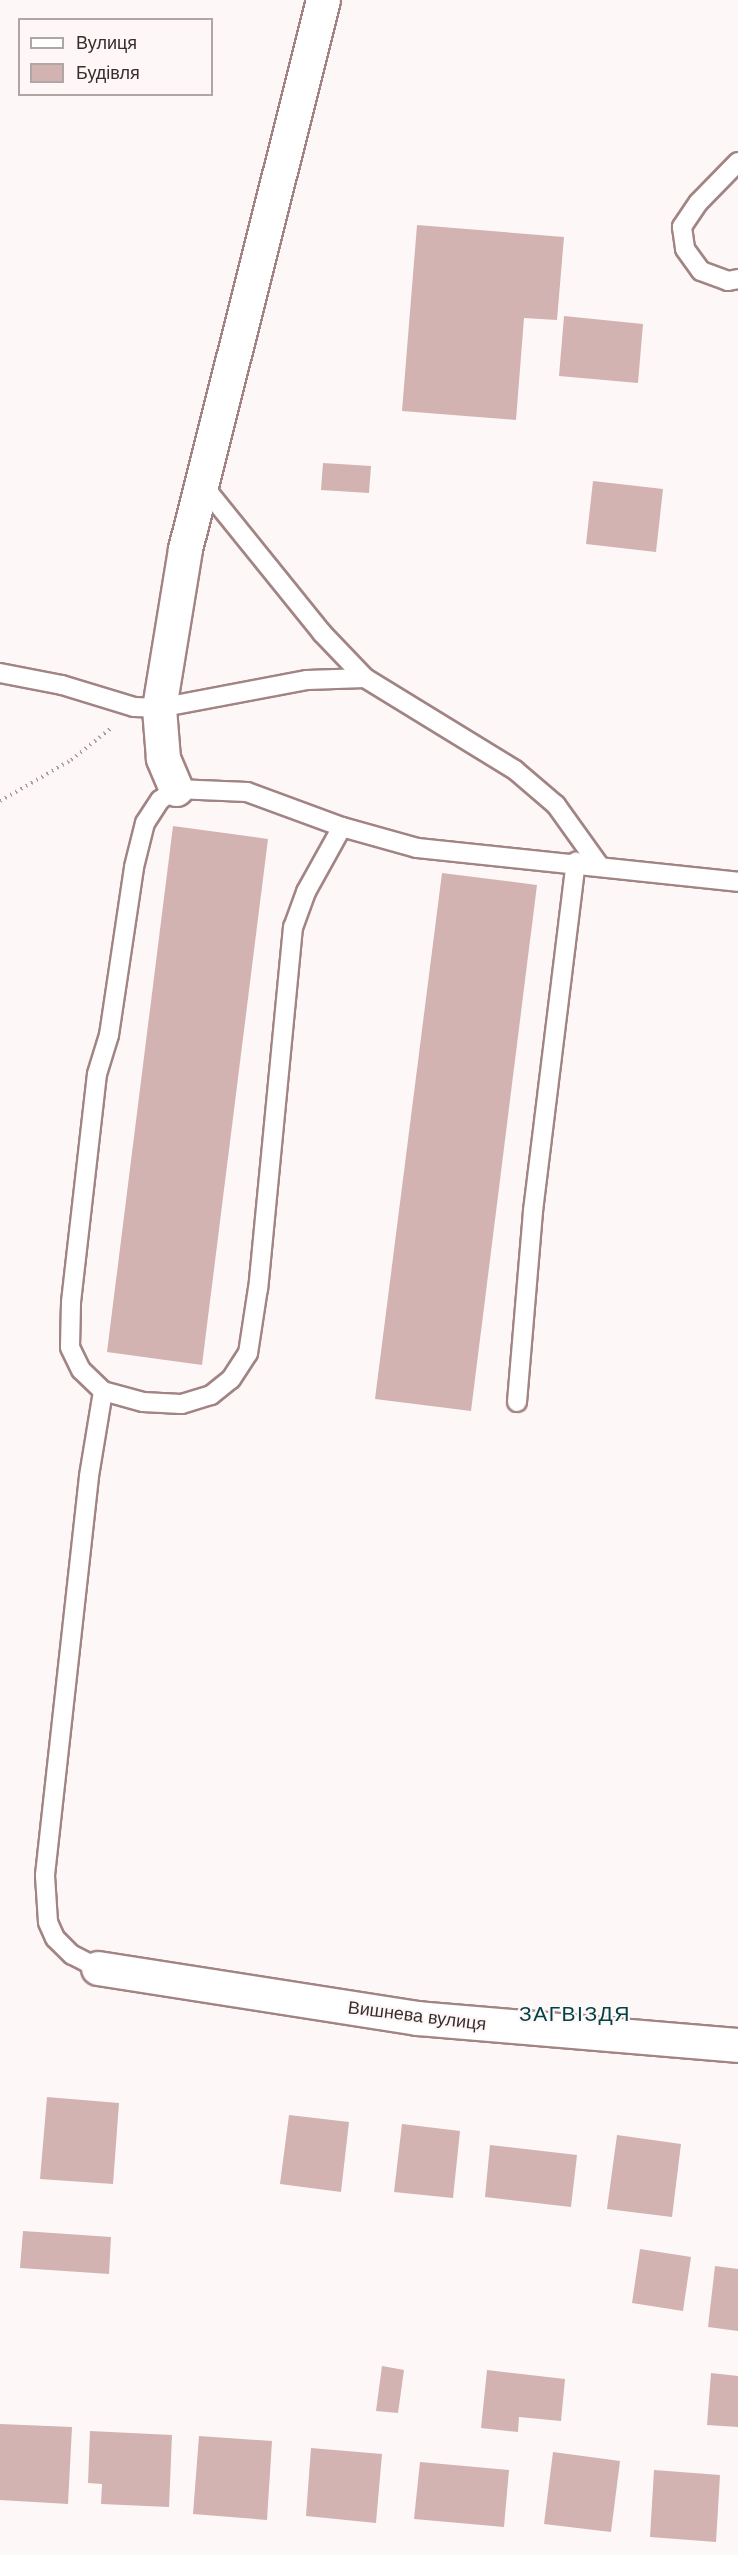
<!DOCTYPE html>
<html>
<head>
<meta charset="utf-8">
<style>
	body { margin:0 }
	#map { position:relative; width:738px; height:2555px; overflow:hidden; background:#fef7f7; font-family:Helvetica,sans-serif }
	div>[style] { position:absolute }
	.building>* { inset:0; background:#d2b3b2 }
	.path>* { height:4px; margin-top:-2px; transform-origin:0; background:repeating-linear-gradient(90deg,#a9a0a0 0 1.5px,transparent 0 6px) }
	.roads { filter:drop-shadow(2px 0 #a28484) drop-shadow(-2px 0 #a28484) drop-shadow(0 2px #a28484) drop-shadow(0 -2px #a28484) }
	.lane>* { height:18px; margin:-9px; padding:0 9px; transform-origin:9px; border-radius:9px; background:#fff }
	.street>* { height:33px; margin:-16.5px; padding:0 16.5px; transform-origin:16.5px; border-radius:16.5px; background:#fff }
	span { translate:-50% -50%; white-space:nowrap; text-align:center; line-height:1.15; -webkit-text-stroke:4.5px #fef7f7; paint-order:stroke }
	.street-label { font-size:18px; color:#392d2d }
	.quarter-label { font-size:21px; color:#004345; letter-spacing:1.5px }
	.legend { position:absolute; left:18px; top:18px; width:195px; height:78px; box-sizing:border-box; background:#fef7f7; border:2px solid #afa6a6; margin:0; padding:8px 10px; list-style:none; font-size:18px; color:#392d2d }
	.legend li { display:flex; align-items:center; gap:12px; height:30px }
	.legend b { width:30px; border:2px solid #afa6a6 }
</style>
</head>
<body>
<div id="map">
	<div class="building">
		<i style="clip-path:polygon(417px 225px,564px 237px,557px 320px,524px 318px,516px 420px,402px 411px)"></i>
		<i style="clip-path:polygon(564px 316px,643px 324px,638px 383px,559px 376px)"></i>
		<i style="clip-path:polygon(323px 463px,371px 466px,369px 493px,321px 490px)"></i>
		<i style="clip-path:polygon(593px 481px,663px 489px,656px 552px,586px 544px)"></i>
		<i style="clip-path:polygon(173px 826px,268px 839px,202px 1365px,107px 1352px)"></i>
		<i style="clip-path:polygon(442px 873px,537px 885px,471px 1411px,375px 1399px)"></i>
		<i style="clip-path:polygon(47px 2097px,119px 2103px,113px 2184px,40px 2179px)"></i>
		<i style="clip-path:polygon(289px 2115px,349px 2122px,341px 2192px,280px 2184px)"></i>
		<i style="clip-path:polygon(402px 2124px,460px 2131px,453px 2198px,394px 2192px)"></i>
		<i style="clip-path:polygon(617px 2135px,681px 2144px,672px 2217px,607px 2209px)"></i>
		<i style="clip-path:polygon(490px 2145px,577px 2155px,571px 2207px,485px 2197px)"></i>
		<i style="clip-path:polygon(23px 2231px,111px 2237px,109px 2274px,20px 2268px)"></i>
		<i style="clip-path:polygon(640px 2249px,691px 2257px,683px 2311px,632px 2303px)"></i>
		<i style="clip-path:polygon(715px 2266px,738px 2269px,738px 2331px,708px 2327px)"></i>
		<i style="clip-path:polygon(382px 2366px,404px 2370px,398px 2413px,376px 2411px)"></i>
		<i style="clip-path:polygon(487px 2370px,565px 2379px,561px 2421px,519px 2417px,518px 2432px,481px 2428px)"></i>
		<i style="clip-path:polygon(711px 2373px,738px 2376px,738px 2427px,707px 2425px)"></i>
		<i style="clip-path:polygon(0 2424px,72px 2427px,68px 2504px,0 2500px)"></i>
		<i style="clip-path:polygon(90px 2431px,172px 2435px,169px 2507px,101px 2504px,102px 2484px,88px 2483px)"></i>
		<i style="clip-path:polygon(199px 2436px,272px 2441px,267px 2520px,193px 2514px)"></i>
		<i style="clip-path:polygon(311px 2448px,382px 2454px,376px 2523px,306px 2516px)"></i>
		<i style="clip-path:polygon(553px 2452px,620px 2461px,611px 2532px,544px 2524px)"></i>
		<i style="clip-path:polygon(420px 2462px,509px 2470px,504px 2527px,414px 2519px)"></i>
		<i style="clip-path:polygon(654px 2470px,720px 2475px,716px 2542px,650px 2537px)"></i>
	</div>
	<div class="path">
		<i style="left:0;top:801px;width:82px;rotate:-30deg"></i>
		<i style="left:71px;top:760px;width:50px;rotate:-38.5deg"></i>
	</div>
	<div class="roads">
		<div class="lane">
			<i style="left:738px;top:162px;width:57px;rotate:134.3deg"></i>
			<i style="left:698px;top:203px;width:29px;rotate:124deg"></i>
			<i style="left:682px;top:227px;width:22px;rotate:82deg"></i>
			<i style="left:685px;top:249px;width:27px;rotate:54deg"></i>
			<i style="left:701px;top:271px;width:29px;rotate:20deg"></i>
			<i style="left:728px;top:281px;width:10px;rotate:-11deg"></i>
			<i style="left:201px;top:483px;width:193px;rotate:51.1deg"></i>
			<i style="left:322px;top:633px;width:62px;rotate:46.3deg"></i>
			<i style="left:365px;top:678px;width:176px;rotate:31.5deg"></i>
			<i style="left:515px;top:770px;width:54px;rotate:40.5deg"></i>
			<i style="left:556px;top:805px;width:74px;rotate:54.4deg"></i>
			<i style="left:0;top:673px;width:63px;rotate:11deg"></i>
			<i style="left:62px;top:685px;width:75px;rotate:17deg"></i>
			<i style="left:134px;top:707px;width:25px;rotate:2deg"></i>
			<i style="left:159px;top:708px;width:151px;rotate:-10.7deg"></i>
			<i style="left:307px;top:680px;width:58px;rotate:-2deg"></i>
			<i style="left:342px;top:827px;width:74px;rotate:119deg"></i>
			<i style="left:306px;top:892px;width:37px;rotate:110deg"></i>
			<i style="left:293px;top:927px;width:363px;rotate:95.5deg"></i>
			<i style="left:258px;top:1288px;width:66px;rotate:98.7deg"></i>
			<i style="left:248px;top:1353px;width:31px;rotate:123deg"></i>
			<i style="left:231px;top:1379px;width:26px;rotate:141deg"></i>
			<i style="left:211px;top:1395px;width:31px;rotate:163deg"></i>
			<i style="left:181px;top:1404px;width:38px;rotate:-177deg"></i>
			<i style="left:143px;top:1402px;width:41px;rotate:-164.6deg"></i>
			<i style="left:103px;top:1391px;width:30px;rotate:-136deg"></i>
			<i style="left:81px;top:1370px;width:25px;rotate:-116deg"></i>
			<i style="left:70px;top:1347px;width:45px;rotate:-88.7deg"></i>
			<i style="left:71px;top:1302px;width:229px;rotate:-83.5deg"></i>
			<i style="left:97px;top:1074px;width:41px;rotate:-72.9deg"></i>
			<i style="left:109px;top:1035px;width:170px;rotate:-81.5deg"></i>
			<i style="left:134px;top:867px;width:45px;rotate:-76deg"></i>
			<i style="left:145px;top:823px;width:27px;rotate:-57deg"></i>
			<i style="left:160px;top:800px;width:19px;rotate:-35deg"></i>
			<i style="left:176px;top:789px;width:71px;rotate:2.4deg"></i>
			<i style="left:247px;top:792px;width:101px;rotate:20.2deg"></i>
			<i style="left:342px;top:827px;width:78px;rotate:15.6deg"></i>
			<i style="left:417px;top:848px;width:323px;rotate:6deg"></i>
			<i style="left:517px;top:1402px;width:192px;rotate:-85.2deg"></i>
			<i style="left:533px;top:1211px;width:352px;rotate:-83deg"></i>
			<i style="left:98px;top:1968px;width:29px;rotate:-153deg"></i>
			<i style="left:72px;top:1955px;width:24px;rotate:-135deg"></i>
			<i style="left:55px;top:1938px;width:17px;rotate:-114deg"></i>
			<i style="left:48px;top:1922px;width:47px;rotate:-93.7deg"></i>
			<i style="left:45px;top:1875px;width:401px;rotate:-83.7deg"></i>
			<i style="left:89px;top:1476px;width:86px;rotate:-80.6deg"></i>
		</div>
		<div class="street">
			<i style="left:176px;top:789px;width:34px;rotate:-113deg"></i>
			<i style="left:163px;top:758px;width:50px;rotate:-94.6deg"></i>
			<i style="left:159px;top:708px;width:161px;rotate:-80.7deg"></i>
			<i style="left:185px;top:549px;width:566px;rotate:-75.89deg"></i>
			<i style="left:98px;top:1968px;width:323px;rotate:8.9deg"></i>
			<i style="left:417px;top:2018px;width:322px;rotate:4.8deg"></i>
		</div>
	</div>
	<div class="street-label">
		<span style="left:417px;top:2016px;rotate:7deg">Вишнева вулиця</span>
	</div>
	<div class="quarter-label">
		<span style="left:575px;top:2014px">ЗАГВІЗДЯ</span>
	</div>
	<ul class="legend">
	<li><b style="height:8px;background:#fff"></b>Вулиця</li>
	<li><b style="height:16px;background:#d2b3b2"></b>Будівля</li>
	</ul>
</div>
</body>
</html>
